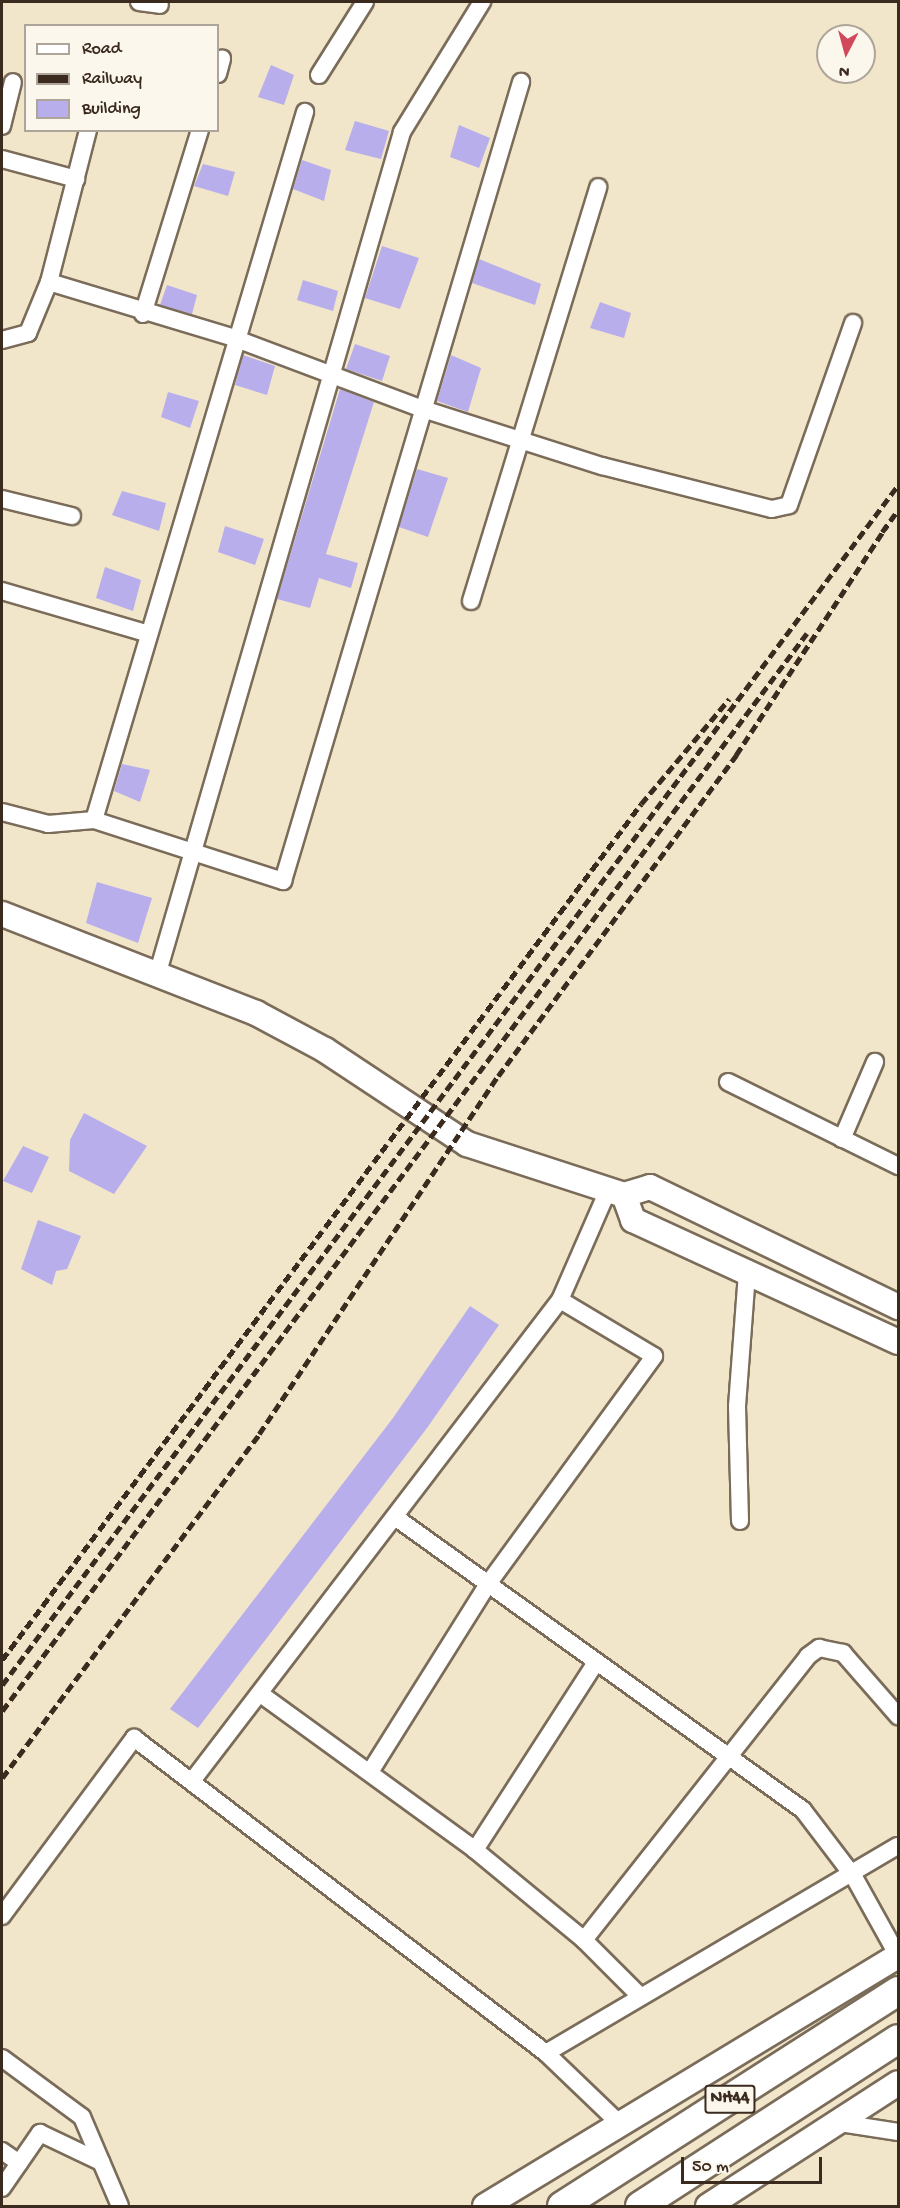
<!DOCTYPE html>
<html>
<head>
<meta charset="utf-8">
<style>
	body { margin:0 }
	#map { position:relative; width:900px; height:2208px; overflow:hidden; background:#f1e6ca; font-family:"Gochi Hand",sans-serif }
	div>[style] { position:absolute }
	.building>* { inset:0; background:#b8aeeb }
	.roads { filter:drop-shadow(2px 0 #7b6c5a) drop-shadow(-2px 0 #7b6c5a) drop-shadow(0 2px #7b6c5a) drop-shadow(0 -2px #7b6c5a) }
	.minor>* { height:16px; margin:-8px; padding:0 8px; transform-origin:8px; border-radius:8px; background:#fff }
	.secondary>* { height:24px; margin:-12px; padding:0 12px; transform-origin:12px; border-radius:12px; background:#fff }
	.trunk>* { height:28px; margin:-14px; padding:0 14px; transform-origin:14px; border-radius:14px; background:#fff }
	.rail>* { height:4.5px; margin-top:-2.25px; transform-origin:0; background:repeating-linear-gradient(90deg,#3b2a1e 0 9px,transparent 0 13.5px) }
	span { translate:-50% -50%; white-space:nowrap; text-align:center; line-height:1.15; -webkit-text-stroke:5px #fbf7ec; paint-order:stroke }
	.shield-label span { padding:2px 4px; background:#fbf7ec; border:2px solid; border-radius:4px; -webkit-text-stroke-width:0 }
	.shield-label { font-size:18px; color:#3b2a1e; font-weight:700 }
	.frame { position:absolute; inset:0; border:3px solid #3b2a1e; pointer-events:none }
	.legend { position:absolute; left:24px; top:24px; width:195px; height:108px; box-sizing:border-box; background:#fbf7ec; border:2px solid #aea59a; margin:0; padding:8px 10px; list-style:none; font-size:18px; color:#3b2a1e }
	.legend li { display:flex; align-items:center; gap:12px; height:30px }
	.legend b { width:30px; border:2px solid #aea59a }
	.north { position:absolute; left:816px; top:24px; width:60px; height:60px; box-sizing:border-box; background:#fbf7ec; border:2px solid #aea59a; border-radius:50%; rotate:186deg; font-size:16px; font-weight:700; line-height:24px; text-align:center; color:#3b2a1e }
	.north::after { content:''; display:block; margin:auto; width:21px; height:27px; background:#d1495b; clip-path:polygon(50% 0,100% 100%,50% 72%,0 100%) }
	.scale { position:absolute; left:681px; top:2157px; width:141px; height:27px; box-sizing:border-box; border:3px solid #3b2a1e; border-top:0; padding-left:8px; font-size:18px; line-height:21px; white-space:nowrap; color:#3b2a1e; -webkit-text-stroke:4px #fbf7ec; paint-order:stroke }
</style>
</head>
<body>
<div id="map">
	<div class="building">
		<i style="clip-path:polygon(271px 65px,294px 75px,284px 105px,258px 97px)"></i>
		<i style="clip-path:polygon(355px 121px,389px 131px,381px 159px,345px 150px)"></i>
		<i style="clip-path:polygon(459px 125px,490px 138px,479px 168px,450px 157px)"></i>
		<i style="clip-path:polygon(302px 160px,331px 170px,324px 201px,293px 189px)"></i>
		<i style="clip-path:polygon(203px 164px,235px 172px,228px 196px,194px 186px)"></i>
		<i style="clip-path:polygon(382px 246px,419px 258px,400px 309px,365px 298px)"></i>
		<i style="clip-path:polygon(479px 259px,541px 284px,535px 305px,472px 283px)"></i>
		<i style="clip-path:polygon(303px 280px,338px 291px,333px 311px,297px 300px)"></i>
		<i style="clip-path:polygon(167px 285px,197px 295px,192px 314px,160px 305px)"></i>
		<i style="clip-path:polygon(600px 302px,631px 313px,624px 338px,590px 328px)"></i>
		<i style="clip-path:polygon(355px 344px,390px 356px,382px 381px,346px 369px)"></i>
		<i style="clip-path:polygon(243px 355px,275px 366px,267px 395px,235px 385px)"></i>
		<i style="clip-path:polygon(451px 355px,481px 368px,468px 412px,437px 401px)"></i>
		<i style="clip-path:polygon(340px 389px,374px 402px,326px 554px,358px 563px,351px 588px,319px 578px,310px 608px,277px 599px)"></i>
		<i style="clip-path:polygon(168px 392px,199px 401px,190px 428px,161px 417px)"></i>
		<i style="clip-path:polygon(417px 469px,448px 478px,428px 537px,399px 527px)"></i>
		<i style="clip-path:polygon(122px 491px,166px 503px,159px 531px,112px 515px)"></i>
		<i style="clip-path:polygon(225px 526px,264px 539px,255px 565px,218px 552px)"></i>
		<i style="clip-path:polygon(105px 567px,141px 580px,133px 611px,96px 598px)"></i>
		<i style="clip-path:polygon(122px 764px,150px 770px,140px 802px,114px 791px)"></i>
		<i style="clip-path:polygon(97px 882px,152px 898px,138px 943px,86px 923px)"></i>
		<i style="clip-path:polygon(84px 1113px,147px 1146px,114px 1194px,69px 1171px,70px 1140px)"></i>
		<i style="clip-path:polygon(23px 1146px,49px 1157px,32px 1193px,3px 1181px)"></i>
		<i style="clip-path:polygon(38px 1220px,81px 1236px,67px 1269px,56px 1271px,52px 1285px,21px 1269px)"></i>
		<i style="clip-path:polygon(470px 1306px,499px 1325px,427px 1428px,198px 1728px,170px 1709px,393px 1418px)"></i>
	</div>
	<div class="roads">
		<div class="minor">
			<i style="left:139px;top:2px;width:21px;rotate:8deg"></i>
			<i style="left:218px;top:74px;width:16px;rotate:-75deg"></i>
			<i style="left:319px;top:75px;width:86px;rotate:-57.8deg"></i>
			<i style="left:2px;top:126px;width:45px;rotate:-76deg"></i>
			<i style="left:2px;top:159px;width:77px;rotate:15.1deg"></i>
			<i style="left:49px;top:282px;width:193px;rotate:16.8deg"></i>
			<i style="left:234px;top:338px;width:202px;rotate:20.6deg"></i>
			<i style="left:423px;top:409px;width:188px;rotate:17.7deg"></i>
			<i style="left:602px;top:466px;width:175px;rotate:14.2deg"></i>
			<i style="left:772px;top:509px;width:17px;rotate:-13deg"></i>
			<i style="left:789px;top:505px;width:193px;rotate:-70.6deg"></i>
			<i style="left:143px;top:314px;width:193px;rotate:-72.8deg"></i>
			<i style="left:2px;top:340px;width:27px;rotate:-15deg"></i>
			<i style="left:28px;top:333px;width:55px;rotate:-67.6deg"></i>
			<i style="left:49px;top:282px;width:157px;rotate:-75.6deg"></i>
			<i style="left:2px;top:499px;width:72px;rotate:13.7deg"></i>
			<i style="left:2px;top:591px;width:153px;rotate:16.3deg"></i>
			<i style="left:471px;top:601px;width:433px;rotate:-72.9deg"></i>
			<i style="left:2px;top:812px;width:48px;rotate:14.6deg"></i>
			<i style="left:48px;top:824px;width:46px;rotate:-5deg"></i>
			<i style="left:94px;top:820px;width:199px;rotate:17.9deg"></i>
			<i style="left:283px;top:881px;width:834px;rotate:-73.41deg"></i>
			<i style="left:94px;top:820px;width:739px;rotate:-73.4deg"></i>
			<i style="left:158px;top:972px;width:875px;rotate:-73.8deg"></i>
			<i style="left:402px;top:132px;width:153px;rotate:-58.4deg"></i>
			<i style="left:728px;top:1082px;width:190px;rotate:26.3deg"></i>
			<i style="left:842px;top:1139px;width:84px;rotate:-66.8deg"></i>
			<i style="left:395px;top:1517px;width:502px;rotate:35.68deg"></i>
			<i style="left:803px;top:1810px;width:84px;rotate:52.7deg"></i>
			<i style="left:854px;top:1877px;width:90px;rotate:60.9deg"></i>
			<i style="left:740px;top:1521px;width:115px;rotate:-91.5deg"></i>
			<i style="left:737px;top:1406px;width:134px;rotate:-85.7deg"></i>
			<i style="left:262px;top:1695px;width:263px;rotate:36deg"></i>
			<i style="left:475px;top:1850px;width:141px;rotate:39.5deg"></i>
			<i style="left:584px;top:1940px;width:79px;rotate:45deg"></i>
			<i style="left:370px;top:1772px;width:222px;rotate:-57.9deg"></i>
			<i style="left:488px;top:1584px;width:282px;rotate:-53.9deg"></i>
			<i style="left:654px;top:1356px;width:109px;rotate:-149.2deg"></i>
			<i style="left:192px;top:1781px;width:606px;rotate:-52.58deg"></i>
			<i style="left:560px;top:1300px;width:122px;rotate:-66.4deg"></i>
			<i style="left:475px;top:1850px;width:224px;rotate:-57.2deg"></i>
			<i style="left:2px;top:1916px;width:222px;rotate:-53.4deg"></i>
			<i style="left:134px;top:1738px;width:519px;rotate:37.4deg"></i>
			<i style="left:546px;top:2053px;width:100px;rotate:43.8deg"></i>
			<i style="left:584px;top:1940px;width:362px;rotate:-51.7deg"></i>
			<i style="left:808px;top:1656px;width:14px;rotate:-36deg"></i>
			<i style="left:819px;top:1648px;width:25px;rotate:12deg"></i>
			<i style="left:843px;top:1653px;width:84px;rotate:48.9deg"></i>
			<i style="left:546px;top:2053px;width:408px;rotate:-30.5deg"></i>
			<i style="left:2px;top:2058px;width:99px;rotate:36.4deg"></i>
			<i style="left:82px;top:2117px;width:97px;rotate:66.9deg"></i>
			<i style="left:840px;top:2123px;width:59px;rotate:8.8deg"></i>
			<i style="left:2px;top:2151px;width:21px;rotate:35deg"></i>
			<i style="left:2px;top:2188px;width:67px;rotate:-55.4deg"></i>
			<i style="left:40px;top:2133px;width:68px;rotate:25.4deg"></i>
		</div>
		<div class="secondary">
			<i style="left:2px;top:914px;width:273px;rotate:21.3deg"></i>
			<i style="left:256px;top:1013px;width:78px;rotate:28.2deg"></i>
			<i style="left:325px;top:1050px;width:170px;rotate:33.5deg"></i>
			<i style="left:467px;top:1144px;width:165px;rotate:18deg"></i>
			<i style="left:624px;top:1195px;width:27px;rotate:-17deg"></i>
			<i style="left:650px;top:1187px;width:276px;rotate:25.8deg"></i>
			<i style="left:624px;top:1195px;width:27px;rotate:70deg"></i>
			<i style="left:633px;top:1220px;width:292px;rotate:24.7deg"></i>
			<i style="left:485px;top:2206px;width:483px;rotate:-31.2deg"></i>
			<i style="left:708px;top:2206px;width:226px;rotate:-32.9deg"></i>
		</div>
		<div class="trunk">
			<i style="left:562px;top:2206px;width:399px;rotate:-32.6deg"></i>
			<i style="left:640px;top:2206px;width:307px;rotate:-32.9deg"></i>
		</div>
	</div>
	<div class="rail">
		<i style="left:882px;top:532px;width:27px;rotate:-54deg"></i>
		<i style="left:2px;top:1660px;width:1068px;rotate:-53.26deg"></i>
		<i style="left:641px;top:804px;width:137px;rotate:-50deg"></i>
		<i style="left:2px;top:1685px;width:1498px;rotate:-53.25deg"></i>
		<i style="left:2px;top:1711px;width:1345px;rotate:-53.25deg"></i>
		<i style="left:2px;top:1778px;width:429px;rotate:-53.2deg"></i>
		<i style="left:259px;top:1434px;width:430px;rotate:-56.3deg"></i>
		<i style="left:498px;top:1076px;width:400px;rotate:-53.4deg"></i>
		<i style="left:736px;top:755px;width:275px;rotate:-56.7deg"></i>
	</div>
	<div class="shield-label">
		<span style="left:730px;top:2099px">NH44</span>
	</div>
	<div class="frame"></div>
	<ul class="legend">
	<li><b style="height:8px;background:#fff"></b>Road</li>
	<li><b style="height:8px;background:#3b2a1e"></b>Railway</li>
	<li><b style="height:16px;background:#b8aeeb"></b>Building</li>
	</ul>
	<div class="north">N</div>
	<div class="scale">50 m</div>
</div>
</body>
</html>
